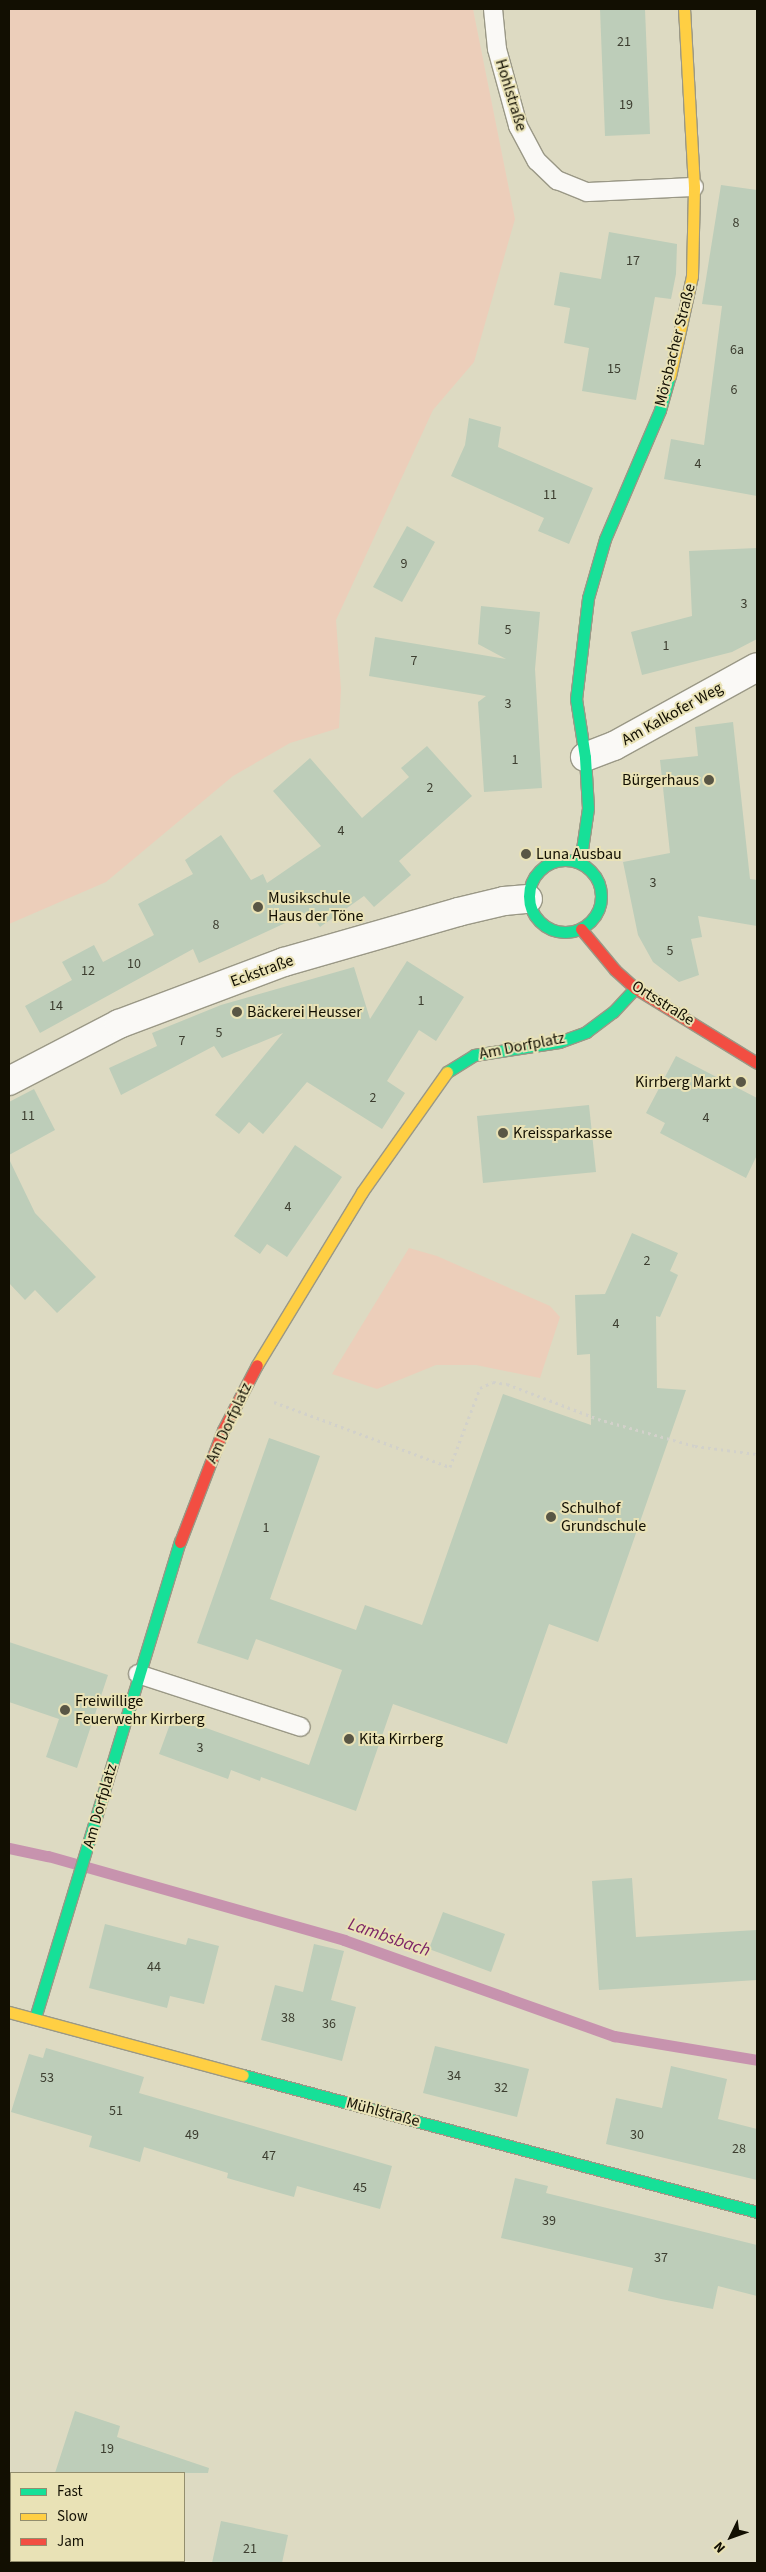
<!DOCTYPE html>
<html>
<head>
<meta charset="utf-8">
<style>
	body { margin:0 }
	#map { position:relative; width:766px; height:2572px; overflow:hidden; background:#dddac2; font-family:"Source Sans 3",sans-serif }
	div>[style] { position:absolute }
	.green>* { inset:0; background:#ecceba }
	.stream>* { height:11px; margin:-5.5px; padding:0 5.5px; transform-origin:5.5px; border-radius:5.5px; background:#c793ae }
	.building>* { inset:0; background:#bdcdb9 }
	.path>* { height:3px; margin-top:-1.5px; transform-origin:0; background:repeating-linear-gradient(90deg,#d2d1ca 0 2.5px,transparent 0 6.5px) }
	.roads { filter:drop-shadow(1px 0 #9a9886) drop-shadow(-1px 0 #9a9886) drop-shadow(0 1px #9a9886) drop-shadow(0 -1px #9a9886) }
	.lane>* { height:18px; margin:-9px; padding:0 9px; transform-origin:9px; border-radius:9px; background:#faf9f6 }
	.street>* { height:28px; margin:-14px; padding:0 14px; transform-origin:14px; border-radius:14px; background:#faf9f6 }
	.fast>* { height:11px; margin:-5.5px; padding:0 5.5px; transform-origin:5.5px; border-radius:5.5px; background:#16e098 }
	.fast>.ring { margin:-5.5px; padding:0; box-sizing:content-box; background:none; border:11px solid #16e098; border-radius:50% }
	.slow>* { height:11px; margin:-5.5px; padding:0 5.5px; transform-origin:5.5px; border-radius:5.5px; background:#ffcf43 }
	.jam>* { height:11px; margin:-5.5px; padding:0 5.5px; transform-origin:5.5px; border-radius:5.5px; background:#f24e42 }
	.dots>* { width:14px; height:14px; translate:-50% -50%; box-sizing:border-box; border:2px solid #e9e2b6; border-radius:50% }
	span { translate:-50% -50%; white-space:nowrap; text-align:center; line-height:1.15; -webkit-text-stroke:4px #e9e2b6; paint-order:stroke }
	.number-label { font-size:14px; color:#3d3e30 }
	.number-label span { -webkit-text-stroke-width:0 }
	.street-label { font-size:16px; color:#120f02 }
	.poi-label { font-size:16px; color:#120f02 }
	.right { translate:-100% -50%; text-align:right }
	.left { translate:0 -50%; text-align:left }
	.water-label { font-size:18px; color:#7d2567; font-style:italic }
	.frame { position:absolute; inset:0; border:10px solid #120f02; pointer-events:none }
	.legend { position:absolute; left:10px; top:2472px; width:175px; height:90px; box-sizing:border-box; background:#e9e2b6; border:1px solid #938e6e; margin:0; padding:6px 9px; list-style:none; font-size:15px; color:#120f02 }
	.legend li { display:flex; align-items:center; gap:10px; height:25px }
	.legend b { width:25px; border:1px solid #938e6e }
	.north { position:absolute; left:706px; top:2512px; width:50px; height:50px; -webkit-text-stroke:4px #e9e2b6; paint-order:stroke; rotate:228deg; font-size:14px; font-weight:700; line-height:20px; text-align:center; color:#120f02 }
	.north::after { content:''; display:block; margin:auto; width:18px; height:22px; background:#120f02; clip-path:polygon(50% 0,100% 100%,50% 72%,0 100%) }
</style>
</head>
<body>
<div id="map">
	<div class="green">
		<i style="clip-path:polygon(9px 9px,473px 9px,515px 219px,474px 362px,433px 410px,336px 620px,341px 689px,339px 728px,290px 743px,233px 776px,106px 882px,9px 924px)"></i>
		<i style="clip-path:polygon(409px 1248px,437px 1256px,550px 1306px,560px 1317px,540px 1378px,476px 1365px,436px 1365px,377px 1389px,332px 1374px)"></i>
	</div>
	<div class="stream">
		<i style="left:9px;top:1848px;width:40px;rotate:12deg"></i>
		<i style="left:48px;top:1856px;width:308px;rotate:15.8deg"></i>
		<i style="left:344px;top:1940px;width:287px;rotate:19.6deg"></i>
		<i style="left:614px;top:2036px;width:145px;rotate:9.5deg"></i>
	</div>
	<div class="building">
		<i style="clip-path:polygon(600px 9px,645px 9px,650px 134px,605px 136px)"></i>
		<i style="clip-path:polygon(721px 185px,757px 190px,757px 496px,664px 479px,671px 439px,704px 445px,722px 306px,702px 304px)"></i>
		<i style="clip-path:polygon(609px 232px,677px 244px,676px 274px,671px 299px,655px 297px,636px 400px,582px 391px,589px 348px,564px 343px,570px 308px,554px 305px,560px 272px,601px 279px)"></i>
		<i style="clip-path:polygon(469px 418px,501px 427px,498px 447px,593px 488px,569px 544px,538px 531px,544px 518px,451px 476px,465px 445px)"></i>
		<i style="clip-path:polygon(407px 526px,435px 542px,402px 602px,373px 587px)"></i>
		<i style="clip-path:polygon(757px 548px,757px 639px,732px 652px,642px 675px,631px 632px,692px 616px,689px 551px)"></i>
		<i style="clip-path:polygon(481px 606px,540px 612px,535px 669px,542px 788px,484px 792px,478px 702px,486px 696px,369px 676px,375px 637px,506px 659px,478px 644px)"></i>
		<i style="clip-path:polygon(733px 722px,750px 879px,757px 880px,757px 926px,698px 916px,702px 937px,691px 939px,699px 975px,679px 982px,653px 962px,638px 935px,623px 862px,670px 853px,660px 760px,698px 756px,695px 727px)"></i>
		<i style="clip-path:polygon(427px 746px,472px 796px,399px 861px,411px 875px,374px 907px,364px 896px,320px 927px,309px 912px,199px 963px,193px 949px,40px 1033px,25px 1006px,72px 980px,62px 962px,94px 945px,103px 962px,154px 935px,138px 904px,193px 874px,185px 860px,221px 835px,251px 880px,263px 874px,267px 883px,321px 846px,273px 791px,310px 758px,362px 818px,409px 777px,401px 768px)"></i>
		<i style="clip-path:polygon(407px 961px,464px 997px,436px 1041px,419px 1030px,387px 1081px,405px 1093px,382px 1129px,307px 1082px,263px 1134px,249px 1122px,239px 1134px,215px 1115px,283px 1033px,222px 1058px,214px 1046px,121px 1095px,109px 1068px,157px 1046px,152px 1033px,221px 1005px,354px 967px,370px 1019px)"></i>
		<i style="clip-path:polygon(676px 1056px,757px 1098px,757px 1155px,746px 1178px,660px 1133px,665px 1123px,646px 1113px)"></i>
		<i style="clip-path:polygon(34px 1089px,55px 1130px,9px 1155px,9px 1102px)"></i>
		<i style="clip-path:polygon(589px 1105px,596px 1172px,483px 1183px,477px 1116px)"></i>
		<i style="clip-path:polygon(295px 1145px,342px 1177px,287px 1257px,267px 1244px,260px 1254px,234px 1236px)"></i>
		<i style="clip-path:polygon(9px 1159px,35px 1213px,96px 1277px,57px 1313px,35px 1290px,25px 1300px,9px 1283px)"></i>
		<i style="clip-path:polygon(632px 1233px,678px 1253px,670px 1271px,678px 1275px,660px 1317px,656px 1316px,657px 1388px,686px 1390px,598px 1642px,549px 1624px,507px 1744px,393px 1704px,356px 1811px,261px 1777px,260px 1781px,231px 1770px,228px 1779px,159px 1754px,173px 1716px,309px 1765px,342px 1670px,256px 1639px,248px 1660px,197px 1643px,269px 1438px,320px 1456px,270px 1599px,356px 1630px,365px 1605px,422px 1625px,503px 1394px,591px 1425px,590px 1354px,577px 1355px,575px 1295px,605px 1294px)"></i>
		<i style="clip-path:polygon(9px 1642px,108px 1675px,77px 1768px,46px 1757px,59px 1719px,9px 1702px)"></i>
		<i style="clip-path:polygon(632px 1878px,636px 1937px,757px 1930px,757px 1980px,599px 1990px,592px 1881px)"></i>
		<i style="clip-path:polygon(443px 1912px,505px 1934px,491px 1972px,429px 1949px)"></i>
		<i style="clip-path:polygon(105px 1924px,186px 1945px,188px 1938px,219px 1946px,204px 2004px,170px 1996px,167px 2008px,89px 1988px)"></i>
		<i style="clip-path:polygon(314px 1944px,344px 1951px,331px 2000px,356px 2007px,342px 2061px,261px 2040px,275px 1985px,303px 1992px)"></i>
		<i style="clip-path:polygon(435px 2046px,529px 2069px,517px 2117px,423px 2093px)"></i>
		<i style="clip-path:polygon(46px 2048px,144px 2077px,139px 2093px,392px 2166px,380px 2209px,297px 2186px,294px 2197px,227px 2178px,228px 2173px,144px 2147px,140px 2162px,89px 2147px,92px 2136px,11px 2112px,29px 2054px,43px 2058px)"></i>
		<i style="clip-path:polygon(671px 2066px,727px 2079px,718px 2119px,757px 2129px,757px 2180px,606px 2144px,616px 2098px,662px 2108px)"></i>
		<i style="clip-path:polygon(515px 2178px,548px 2186px,546px 2193px,757px 2245px,757px 2296px,718px 2286px,713px 2309px,661px 2299px,628px 2291px,633px 2268px,501px 2238px)"></i>
		<i style="clip-path:polygon(75px 2411px,120px 2426px,117px 2437px,209px 2468px,208px 2473px,55px 2473px)"></i>
		<i style="clip-path:polygon(221px 2521px,288px 2535px,282px 2563px,212px 2563px)"></i>
	</div>
	<div class="path">
		<i style="left:274px;top:1402px;width:188px;rotate:20.3deg"></i>
		<i style="left:450px;top:1467px;width:85px;rotate:-69.2deg"></i>
		<i style="left:480px;top:1388px;width:14px;rotate:-25deg"></i>
		<i style="left:493px;top:1382px;width:14px;rotate:8deg"></i>
		<i style="left:507px;top:1384px;width:97px;rotate:21deg"></i>
		<i style="left:598px;top:1419px;width:101px;rotate:15.6deg"></i>
		<i style="left:695px;top:1446px;width:63px;rotate:7.4deg"></i>
	</div>
	<div class="roads">
		<div class="lane">
			<i style="left:493px;top:9px;width:40px;rotate:84.3deg"></i>
			<i style="left:497px;top:49px;width:80px;rotate:74.7deg"></i>
			<i style="left:518px;top:126px;width:40px;rotate:62deg"></i>
			<i style="left:537px;top:161px;width:28px;rotate:44deg"></i>
			<i style="left:557px;top:180px;width:32px;rotate:22deg"></i>
			<i style="left:587px;top:192px;width:107px;rotate:-2.7deg"></i>
			<i style="left:138px;top:1674px;width:171px;rotate:18deg"></i>
		</div>
		<div class="street">
			<i style="left:585px;top:757px;width:31px;rotate:-21deg"></i>
			<i style="left:614px;top:746px;width:163px;rotate:-28.9deg"></i>
			<i style="left:9px;top:1081px;width:124px;rotate:-27.4deg"></i>
			<i style="left:119px;top:1024px;width:176px;rotate:-20.6deg"></i>
			<i style="left:284px;top:962px;width:181px;rotate:-16deg"></i>
			<i style="left:458px;top:912px;width:47px;rotate:-13.4deg"></i>
			<i style="left:504px;top:901px;width:24px;rotate:-5deg"></i>
			<i style="left:9px;top:2527px;width:4px;rotate:63deg"></i>
			<i style="left:43px;top:2561px;width:4px;rotate:34deg"></i>
		</div>
		<div class="fast">
			<i class="ring" style="left:529px;top:860px;width:61px;height:61px"></i>
			<i style="left:580px;top:863px;width:56px;rotate:-81.7deg"></i>
			<i style="left:588px;top:808px;width:51px;rotate:-93.4deg"></i>
			<i style="left:585px;top:757px;width:59px;rotate:-98.8deg"></i>
			<i style="left:576px;top:699px;width:102px;rotate:-83.2deg"></i>
			<i style="left:588px;top:598px;width:61px;rotate:-73.9deg"></i>
			<i style="left:605px;top:539px;width:140px;rotate:-66.9deg"></i>
			<i style="left:660px;top:410px;width:35px;rotate:-74deg"></i>
			<i style="left:447px;top:1072px;width:32px;rotate:-32deg"></i>
			<i style="left:474px;top:1055px;width:86px;rotate:-8.7deg"></i>
			<i style="left:559px;top:1042px;width:29px;rotate:-20deg"></i>
			<i style="left:586px;top:1032px;width:34px;rotate:-37deg"></i>
			<i style="left:613px;top:1012px;width:33px;rotate:-47deg"></i>
			<i style="left:35px;top:2018px;width:498px;rotate:-73.1deg"></i>
			<i style="left:243px;top:2075px;width:532px;rotate:14.92deg"></i>
		</div>
		<div class="slow">
			<i style="left:670px;top:376px;width:102px;rotate:-77.6deg"></i>
			<i style="left:692px;top:276px;width:89px;rotate:-88.7deg"></i>
			<i style="left:694px;top:187px;width:178px;rotate:-93.2deg"></i>
			<i style="left:257px;top:1365px;width:202px;rotate:-58.7deg"></i>
			<i style="left:362px;top:1192px;width:147px;rotate:-54.7deg"></i>
			<i style="left:9px;top:2012px;width:242px;rotate:15.1deg"></i>
		</div>
		<div class="jam">
			<i style="left:581px;top:929px;width:53px;rotate:50.3deg"></i>
			<i style="left:615px;top:970px;width:27px;rotate:42deg"></i>
			<i style="left:635px;top:988px;width:143px;rotate:31.6deg"></i>
			<i style="left:180px;top:1542px;width:120px;rotate:-69deg"></i>
			<i style="left:223px;top:1430px;width:73px;rotate:-62.4deg"></i>
		</div>
	</div>
	<div class="dots">
		<i style="left:709px;top:780px;background:#595645"></i>
		<i style="left:526px;top:854px;background:#595645"></i>
		<i style="left:258px;top:907px;background:#595645"></i>
		<i style="left:237px;top:1012px;background:#595645"></i>
		<i style="left:741px;top:1082px;background:#595645"></i>
		<i style="left:503px;top:1133px;background:#595645"></i>
		<i style="left:551px;top:1517px;background:#595645"></i>
		<i style="left:65px;top:1710px;background:#595645"></i>
		<i style="left:349px;top:1739px;background:#595645"></i>
	</div>
	<div class="number-label">
		<span style="left:624px;top:42px">21</span>
		<span style="left:626px;top:105px">19</span>
		<span style="left:736px;top:223px">8</span>
		<span style="left:633px;top:261px">17</span>
		<span style="left:737px;top:350px">6a</span>
		<span style="left:614px;top:369px">15</span>
		<span style="left:734px;top:390px">6</span>
		<span style="left:698px;top:464px">4</span>
		<span style="left:550px;top:495px">11</span>
		<span style="left:404px;top:564px">9</span>
		<span style="left:744px;top:604px">3</span>
		<span style="left:508px;top:630px">5</span>
		<span style="left:666px;top:646px">1</span>
		<span style="left:414px;top:661px">7</span>
		<span style="left:508px;top:704px">3</span>
		<span style="left:515px;top:760px">1</span>
		<span style="left:430px;top:788px">2</span>
		<span style="left:341px;top:831px">4</span>
		<span style="left:653px;top:883px">3</span>
		<span style="left:216px;top:925px">8</span>
		<span style="left:670px;top:951px">5</span>
		<span style="left:134px;top:964px">10</span>
		<span style="left:88px;top:971px">12</span>
		<span style="left:421px;top:1001px">1</span>
		<span style="left:56px;top:1006px">14</span>
		<span style="left:219px;top:1033px">5</span>
		<span style="left:182px;top:1041px">7</span>
		<span style="left:373px;top:1098px">2</span>
		<span style="left:28px;top:1116px">11</span>
		<span style="left:706px;top:1118px">4</span>
		<span style="left:288px;top:1207px">4</span>
		<span style="left:647px;top:1261px">2</span>
		<span style="left:616px;top:1324px">4</span>
		<span style="left:266px;top:1528px">1</span>
		<span style="left:200px;top:1748px">3</span>
		<span style="left:154px;top:1967px">44</span>
		<span style="left:288px;top:2018px">38</span>
		<span style="left:329px;top:2024px">36</span>
		<span style="left:454px;top:2076px">34</span>
		<span style="left:47px;top:2078px">53</span>
		<span style="left:501px;top:2088px">32</span>
		<span style="left:116px;top:2111px">51</span>
		<span style="left:192px;top:2135px">49</span>
		<span style="left:637px;top:2135px">30</span>
		<span style="left:739px;top:2149px">28</span>
		<span style="left:269px;top:2156px">47</span>
		<span style="left:360px;top:2188px">45</span>
		<span style="left:549px;top:2221px">39</span>
		<span style="left:661px;top:2258px">37</span>
		<span style="left:107px;top:2449px">19</span>
		<span style="left:250px;top:2549px">21</span>
	</div>
	<div class="street-label">
		<span style="left:511px;top:95px;rotate:73deg">Hohlstraße</span>
		<span style="left:675px;top:345px;rotate:-76deg">Mörsbacher Straße</span>
		<span style="left:672px;top:714px;rotate:-29deg">Am Kalkofer Weg</span>
		<span style="left:262px;top:971px;rotate:-20deg">Eckstraße</span>
		<span style="left:663px;top:1003px;rotate:32deg">Ortsstraße</span>
		<span style="left:522px;top:1046px;rotate:-11deg">Am Dorfplatz</span>
		<span style="left:229px;top:1423px;rotate:-65deg">Am Dorfplatz</span>
		<span style="left:100px;top:1806px;rotate:-74deg">Am Dorfplatz</span>
		<span style="left:383px;top:2112px;rotate:15deg">Mühlstraße</span>
	</div>
	<div class="poi-label">
		<span class="right" style="left:699px;top:780px">Bürgerhaus</span>
		<span class="left" style="left:536px;top:854px">Luna Ausbau</span>
		<span class="left" style="left:268px;top:907px">Musikschule<br>Haus der Töne</span>
		<span class="left" style="left:247px;top:1012px">Bäckerei Heusser</span>
		<span class="right" style="left:731px;top:1082px">Kirrberg Markt</span>
		<span class="left" style="left:513px;top:1133px">Kreissparkasse</span>
		<span class="left" style="left:561px;top:1517px">Schulhof<br>Grundschule</span>
		<span class="left" style="left:75px;top:1710px">Freiwillige<br>Feuerwehr Kirrberg</span>
		<span class="left" style="left:359px;top:1739px">Kita Kirrberg</span>
	</div>
	<div class="water-label">
		<span style="left:389px;top:1938px;rotate:19deg">Lambsbach</span>
	</div>
	<div class="frame"></div>
	<ul class="legend">
	<li><b style="height:6px;background:#16e098"></b>Fast</li>
	<li><b style="height:6px;background:#ffcf43"></b>Slow</li>
	<li><b style="height:6px;background:#f24e42"></b>Jam</li>
	</ul>
	<div class="north">N</div>
</div>
</body>
</html>
